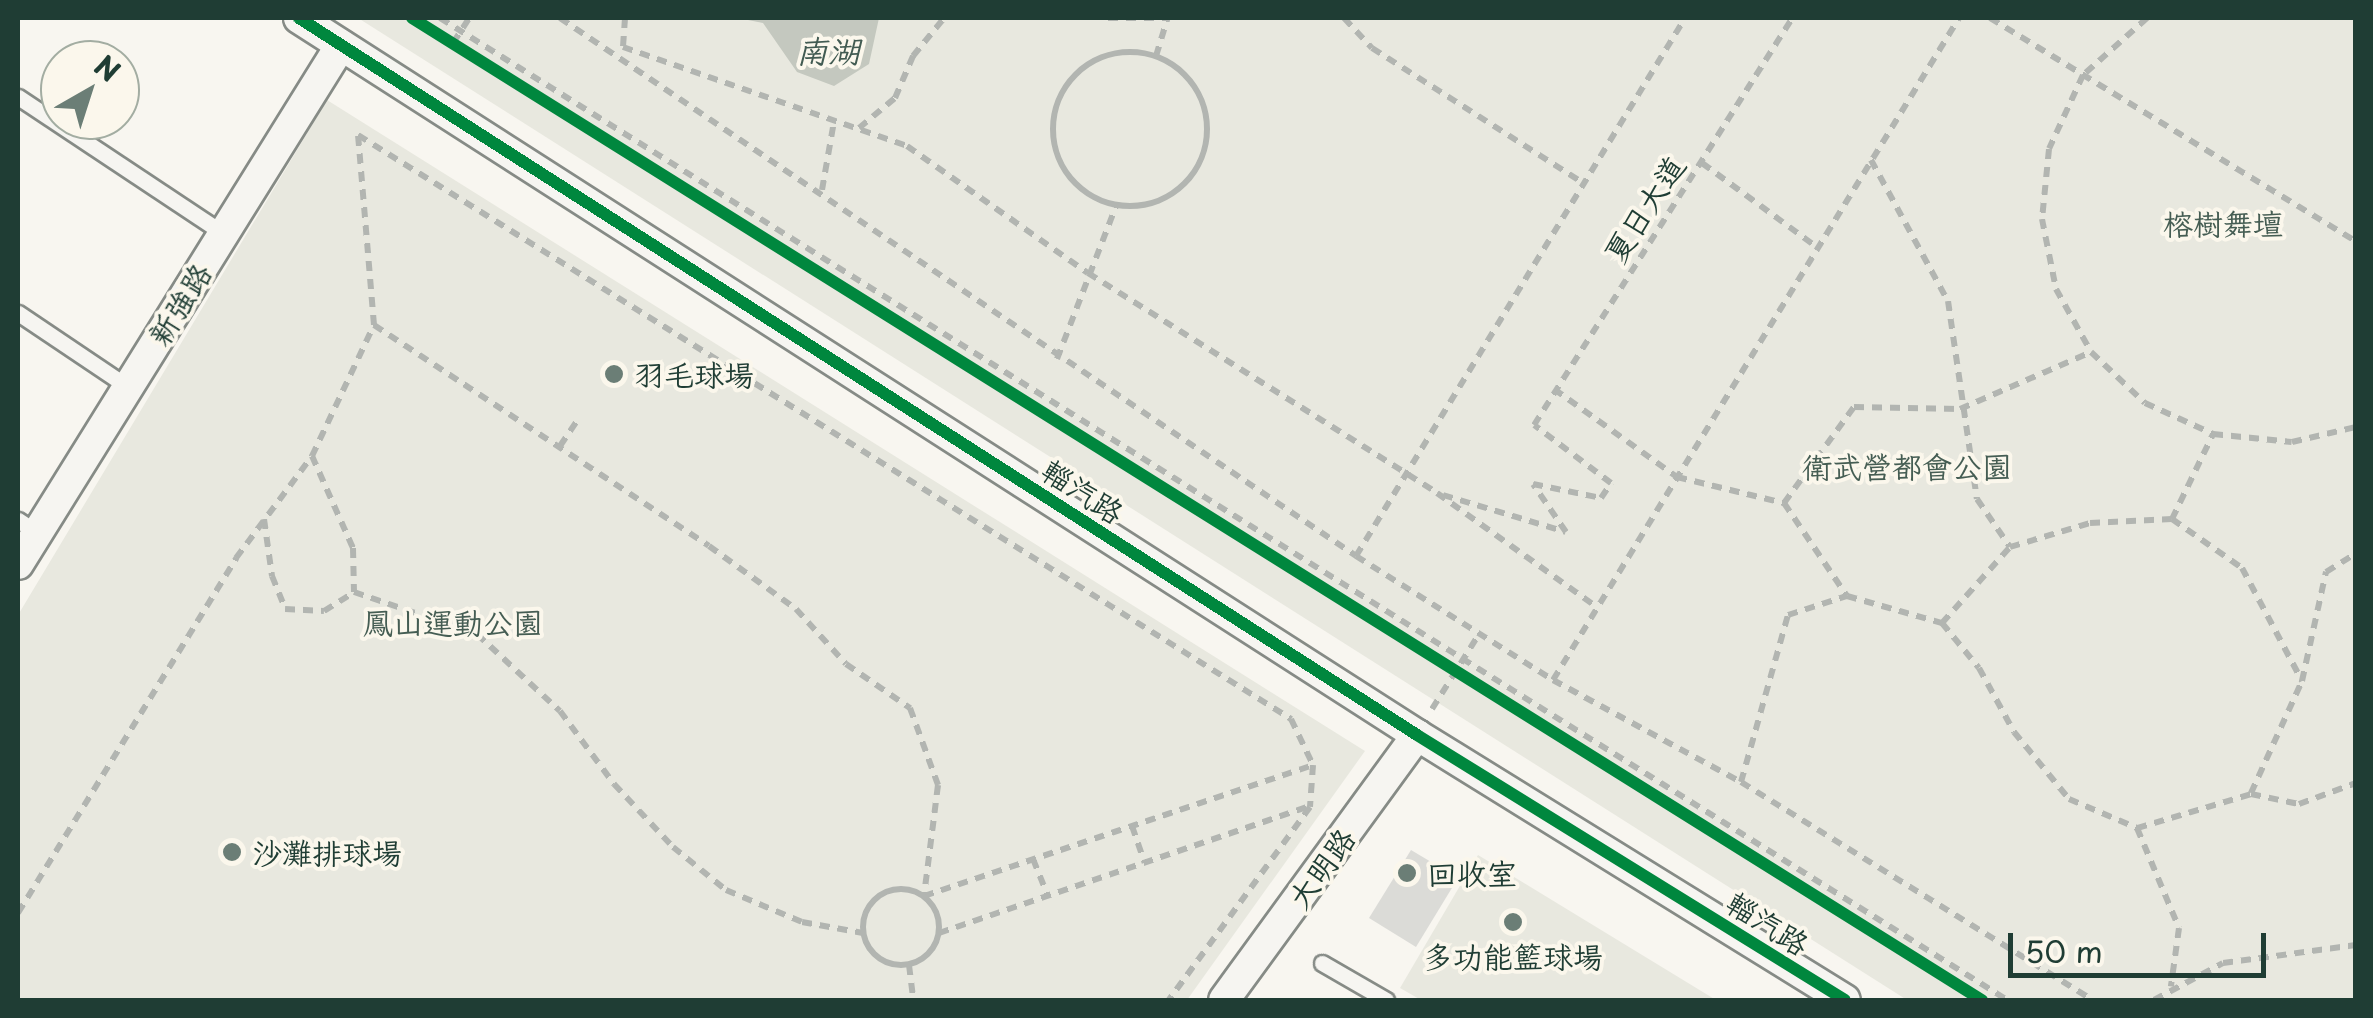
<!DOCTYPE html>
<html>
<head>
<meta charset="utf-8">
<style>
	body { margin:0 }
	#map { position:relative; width:2373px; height:1018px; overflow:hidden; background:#f8f6f0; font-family:"Playpen Sans","LXGW WenKai TC",sans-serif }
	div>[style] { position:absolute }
	.green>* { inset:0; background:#e8e8df }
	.water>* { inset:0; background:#c4c8bf }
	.building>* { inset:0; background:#dbdbd7 }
	.path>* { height:6px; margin-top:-3px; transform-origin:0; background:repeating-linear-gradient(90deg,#b2b5b1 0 10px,transparent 0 18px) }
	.path>.ring { margin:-3px; padding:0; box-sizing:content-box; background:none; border:6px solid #b2b5b1; border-radius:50% }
	.roads { filter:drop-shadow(2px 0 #868b86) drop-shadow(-2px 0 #868b86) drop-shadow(0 2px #868b86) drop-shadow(0 -2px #868b86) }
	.lane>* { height:15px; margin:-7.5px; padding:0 7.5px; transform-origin:7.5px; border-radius:7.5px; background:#f6f5f1 }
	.street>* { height:30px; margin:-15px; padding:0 15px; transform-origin:15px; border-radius:15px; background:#f6f5f1 }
	.cycleway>* { height:12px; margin:-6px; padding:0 6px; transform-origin:6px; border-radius:6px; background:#00873e }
	.dots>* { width:28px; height:28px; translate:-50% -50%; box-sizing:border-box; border:5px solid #fbf7ec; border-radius:50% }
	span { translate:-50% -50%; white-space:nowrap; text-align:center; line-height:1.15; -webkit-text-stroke:8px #fbf7ec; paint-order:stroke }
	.street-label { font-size:30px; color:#1f3d34 }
	.park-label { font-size:30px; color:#455d53 }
	.poi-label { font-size:30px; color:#1f3d34 }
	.left { translate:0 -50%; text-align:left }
	.water-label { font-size:32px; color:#425b52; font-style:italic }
	.frame { position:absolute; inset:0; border:20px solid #1f3d34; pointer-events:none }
	.north { position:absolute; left:40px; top:40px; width:100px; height:100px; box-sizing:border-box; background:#fbf7ec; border:2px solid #a3ada2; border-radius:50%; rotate:39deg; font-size:28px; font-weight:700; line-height:40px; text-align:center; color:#1f3d34 }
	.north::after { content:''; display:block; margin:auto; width:35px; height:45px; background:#6b7e76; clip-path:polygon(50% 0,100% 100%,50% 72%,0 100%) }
	.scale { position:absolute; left:2008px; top:933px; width:258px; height:45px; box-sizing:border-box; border:5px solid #1f3d34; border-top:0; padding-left:12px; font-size:30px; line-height:35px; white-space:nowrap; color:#1f3d34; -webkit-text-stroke:8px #fbf7ec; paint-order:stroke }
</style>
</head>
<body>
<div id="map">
	<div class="green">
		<i style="clip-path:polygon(358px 18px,2355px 18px,2355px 1000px,1907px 1000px)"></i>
		<i style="clip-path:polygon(327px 100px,1365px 751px,1187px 1000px,18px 1000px,18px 615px)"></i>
		<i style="clip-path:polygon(1478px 855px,1716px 1000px,1421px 1000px,1400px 988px)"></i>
	</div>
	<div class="water">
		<i style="clip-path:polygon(738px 18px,879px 18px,869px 64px,834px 86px,797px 72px,763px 23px)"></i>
	</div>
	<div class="building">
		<i style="clip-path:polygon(1411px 850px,1458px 878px,1416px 947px,1369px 918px)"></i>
	</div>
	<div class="path">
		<i style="left:440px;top:18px;width:1849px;rotate:32.07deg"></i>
		<i style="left:560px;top:18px;width:961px;rotate:34.05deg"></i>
		<i style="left:1356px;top:556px;width:233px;rotate:32.2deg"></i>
		<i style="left:1553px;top:680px;width:214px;rotate:28.5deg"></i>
		<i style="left:1741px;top:782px;width:414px;rotate:31.8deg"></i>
		<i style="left:625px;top:18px;width:29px;rotate:94deg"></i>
		<i style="left:623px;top:47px;width:301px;rotate:19.2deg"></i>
		<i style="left:907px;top:146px;width:221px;rotate:35.1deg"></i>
		<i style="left:1088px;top:273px;width:413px;rotate:32.2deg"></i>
		<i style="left:1437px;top:493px;width:196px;rotate:35.5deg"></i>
		<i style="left:1108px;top:18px;width:59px"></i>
		<i style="left:1344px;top:18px;width:41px;rotate:47deg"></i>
		<i style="left:1372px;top:48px;width:253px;rotate:32.6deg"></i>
		<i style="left:1990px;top:18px;width:429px;rotate:31.4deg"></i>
		<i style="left:2147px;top:18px;width:86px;rotate:138.3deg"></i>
		<i style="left:2083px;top:75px;width:81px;rotate:114.7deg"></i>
		<i style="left:2049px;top:149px;width:70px;rotate:95.7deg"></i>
		<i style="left:2042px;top:219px;width:71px;rotate:78.7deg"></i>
		<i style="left:2056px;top:289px;width:72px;rotate:60.9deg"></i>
		<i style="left:2091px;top:352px;width:74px;rotate:43.4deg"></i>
		<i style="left:2145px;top:403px;width:75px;rotate:24.5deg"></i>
		<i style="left:2213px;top:434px;width:79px;rotate:5.8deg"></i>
		<i style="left:2292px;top:442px;width:66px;rotate:-13.2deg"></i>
		<i style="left:453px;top:43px;width:30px;rotate:-57deg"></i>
		<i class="ring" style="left:1053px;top:52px;width:148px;height:148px"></i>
		<i style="left:1156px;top:56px;width:39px;rotate:-73deg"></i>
		<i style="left:859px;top:128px;width:47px;rotate:-39.8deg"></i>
		<i style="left:895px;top:98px;width:46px;rotate:-66.8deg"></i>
		<i style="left:913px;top:56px;width:49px;rotate:-50.8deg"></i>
		<i style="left:358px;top:135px;width:1101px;rotate:32.04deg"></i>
		<i style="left:1291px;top:719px;width:51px;rotate:64.4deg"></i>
		<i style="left:1313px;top:765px;width:42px;rotate:94.1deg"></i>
		<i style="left:1310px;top:807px;width:239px;rotate:126.2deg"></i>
		<i style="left:1871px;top:160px;width:161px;rotate:61.4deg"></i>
		<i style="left:1948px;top:301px;width:200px;rotate:81.7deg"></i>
		<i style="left:1977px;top:499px;width:58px;rotate:55.5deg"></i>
		<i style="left:1702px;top:163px;width:144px;rotate:36.2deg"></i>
		<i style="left:822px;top:190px;width:70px;rotate:-80.1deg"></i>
		<i style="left:374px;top:325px;width:401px;rotate:33.4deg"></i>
		<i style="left:709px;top:546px;width:107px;rotate:35.9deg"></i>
		<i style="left:796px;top:609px;width:74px;rotate:47.7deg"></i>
		<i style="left:846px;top:664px;width:78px;rotate:34.5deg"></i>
		<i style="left:910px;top:708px;width:82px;rotate:70deg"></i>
		<i style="left:938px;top:785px;width:112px;rotate:97.2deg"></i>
		<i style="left:924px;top:896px;width:410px;rotate:-18.6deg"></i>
		<i style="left:1057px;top:359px;width:164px;rotate:-68.9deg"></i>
		<i style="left:1554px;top:389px;width:151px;rotate:35.6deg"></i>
		<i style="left:1677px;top:477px;width:110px;rotate:13.7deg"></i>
		<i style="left:1784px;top:503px;width:119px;rotate:-53.9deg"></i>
		<i style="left:1854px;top:407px;width:106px;rotate:1.1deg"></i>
		<i style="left:1960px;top:409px;width:143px;rotate:-23.5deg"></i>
		<i style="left:560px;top:446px;width:34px;rotate:-56deg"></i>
		<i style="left:312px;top:456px;width:145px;rotate:-64.7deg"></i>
		<i style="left:374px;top:325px;width:190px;rotate:-94.8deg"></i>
		<i style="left:1443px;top:495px;width:128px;rotate:16.7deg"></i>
		<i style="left:1566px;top:532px;width:58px;rotate:-124.5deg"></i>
		<i style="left:1533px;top:484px;width:69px;rotate:11.6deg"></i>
		<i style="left:1601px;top:498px;width:18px;rotate:-56deg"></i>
		<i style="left:1611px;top:483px;width:96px;rotate:-143deg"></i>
		<i style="left:1534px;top:425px;width:482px;rotate:-57.6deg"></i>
		<i style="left:1784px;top:503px;width:112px;rotate:55.9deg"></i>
		<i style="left:1847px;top:596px;width:99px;rotate:15.9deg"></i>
		<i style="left:1942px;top:623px;width:102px;rotate:-48.2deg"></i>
		<i style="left:2010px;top:547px;width:84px;rotate:-16.7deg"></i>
		<i style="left:2090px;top:523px;width:82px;rotate:-2.8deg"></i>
		<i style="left:2172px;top:519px;width:94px;rotate:-64.2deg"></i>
		<i style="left:264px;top:519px;width:58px;rotate:82deg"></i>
		<i style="left:272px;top:576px;width:35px;rotate:68deg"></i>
		<i style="left:285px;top:609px;width:39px;rotate:3deg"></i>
		<i style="left:324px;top:611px;width:36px;rotate:-32deg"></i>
		<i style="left:354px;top:592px;width:130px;rotate:18.9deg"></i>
		<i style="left:477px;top:634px;width:113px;rotate:42.9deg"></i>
		<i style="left:560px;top:711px;width:91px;rotate:53.5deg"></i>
		<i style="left:614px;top:784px;width:86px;rotate:46.9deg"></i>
		<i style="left:673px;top:847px;width:68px;rotate:39.1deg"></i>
		<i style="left:726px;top:890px;width:82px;rotate:22.8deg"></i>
		<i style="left:802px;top:922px;width:62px;rotate:10.2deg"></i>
		<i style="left:2172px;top:519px;width:85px;rotate:35deg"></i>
		<i style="left:2242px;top:568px;width:128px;rotate:62deg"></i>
		<i style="left:2302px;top:681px;width:112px;rotate:-77.6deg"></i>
		<i style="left:2326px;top:572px;width:36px;rotate:-32deg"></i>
		<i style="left:1356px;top:556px;width:631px;rotate:-58.55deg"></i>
		<i style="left:1942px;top:623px;width:58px;rotate:50.6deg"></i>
		<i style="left:1979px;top:668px;width:73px;rotate:61.3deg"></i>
		<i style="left:2014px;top:732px;width:87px;rotate:50.6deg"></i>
		<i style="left:2069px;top:799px;width:74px;rotate:23.1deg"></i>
		<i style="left:2137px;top:828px;width:119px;rotate:-16.6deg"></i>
		<i style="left:2251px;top:794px;width:49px;rotate:11.8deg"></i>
		<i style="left:2299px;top:804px;width:61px;rotate:-20.2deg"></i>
		<i style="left:1553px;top:680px;width:777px;rotate:-58.48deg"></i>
		<i style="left:1432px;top:709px;width:89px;rotate:-57.9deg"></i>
		<i style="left:1741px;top:782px;width:173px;rotate:-74.3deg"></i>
		<i style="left:1788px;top:615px;width:62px;rotate:-17.9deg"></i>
		<i style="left:2251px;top:793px;width:123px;rotate:-65.5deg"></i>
		<i style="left:1132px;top:826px;width:39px;rotate:71deg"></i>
		<i style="left:2137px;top:828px;width:108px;rotate:67.2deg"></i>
		<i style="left:2179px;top:928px;width:59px;rotate:97.9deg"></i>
		<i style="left:1033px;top:859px;width:40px;rotate:68deg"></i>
		<i class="ring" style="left:863px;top:889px;width:70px;height:70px"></i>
		<i style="left:18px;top:913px;width:417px;rotate:-58.4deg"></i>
		<i style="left:236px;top:558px;width:127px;rotate:-53.3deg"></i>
		<i style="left:312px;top:456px;width:101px;rotate:66deg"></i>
		<i style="left:353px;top:548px;width:44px;rotate:88.7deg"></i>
		<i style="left:939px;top:933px;width:390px;rotate:-18.9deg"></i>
		<i style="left:909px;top:965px;width:35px;rotate:83deg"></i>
		<i style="left:2154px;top:1000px;width:78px;rotate:-28.2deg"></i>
		<i style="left:2223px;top:963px;width:134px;rotate:-7.7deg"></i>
	</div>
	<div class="roads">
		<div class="lane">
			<i style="left:18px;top:97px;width:246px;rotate:33.6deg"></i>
			<i style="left:18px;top:313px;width:133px;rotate:33.9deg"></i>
			<i style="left:18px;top:520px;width:23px;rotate:34deg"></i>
			<i style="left:1322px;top:963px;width:74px;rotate:30deg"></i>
		</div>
		<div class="street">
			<i style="left:299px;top:18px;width:1328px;rotate:32.67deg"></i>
			<i style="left:1417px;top:735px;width:503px;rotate:31.76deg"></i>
			<i style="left:18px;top:564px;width:611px;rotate:-58.1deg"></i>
			<i style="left:1224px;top:1000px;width:328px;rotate:-53.9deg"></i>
		</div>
	</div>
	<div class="cycleway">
		<i style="left:299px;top:18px;width:1328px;rotate:32.67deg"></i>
		<i style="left:1417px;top:735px;width:503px;rotate:31.76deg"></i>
		<i style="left:412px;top:18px;width:1852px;rotate:32.03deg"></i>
	</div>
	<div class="dots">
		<i style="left:614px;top:374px;background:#6b7e76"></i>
		<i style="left:232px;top:852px;background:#6b7e76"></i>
		<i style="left:1407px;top:873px;background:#6b7e76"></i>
		<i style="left:1513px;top:922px;background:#6b7e76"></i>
	</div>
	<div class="street-label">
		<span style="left:1644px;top:209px;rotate:-57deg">夏日大道</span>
		<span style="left:179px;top:304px;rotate:-58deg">新強路</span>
		<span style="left:1083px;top:491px;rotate:33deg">輜汽路</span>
		<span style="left:1321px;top:868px;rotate:-54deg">大明路</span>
		<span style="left:1768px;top:923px;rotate:32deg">輜汽路</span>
	</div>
	<div class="park-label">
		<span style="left:2223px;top:223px">榕樹舞壇</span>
		<span style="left:1907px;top:466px">衛武營都會公園</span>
		<span style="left:453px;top:622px">鳳山運動公園</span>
	</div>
	<div class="poi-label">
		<span class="left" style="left:634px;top:374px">羽毛球場</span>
		<span class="left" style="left:252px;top:852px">沙灘排球場</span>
		<span class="left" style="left:1427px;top:873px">回收室</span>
		<span style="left:1513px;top:956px">多功能籃球場</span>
	</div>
	<div class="water-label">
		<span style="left:828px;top:50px">南湖</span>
	</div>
	<div class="frame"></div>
	<div class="north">N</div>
	<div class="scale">50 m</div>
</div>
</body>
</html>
